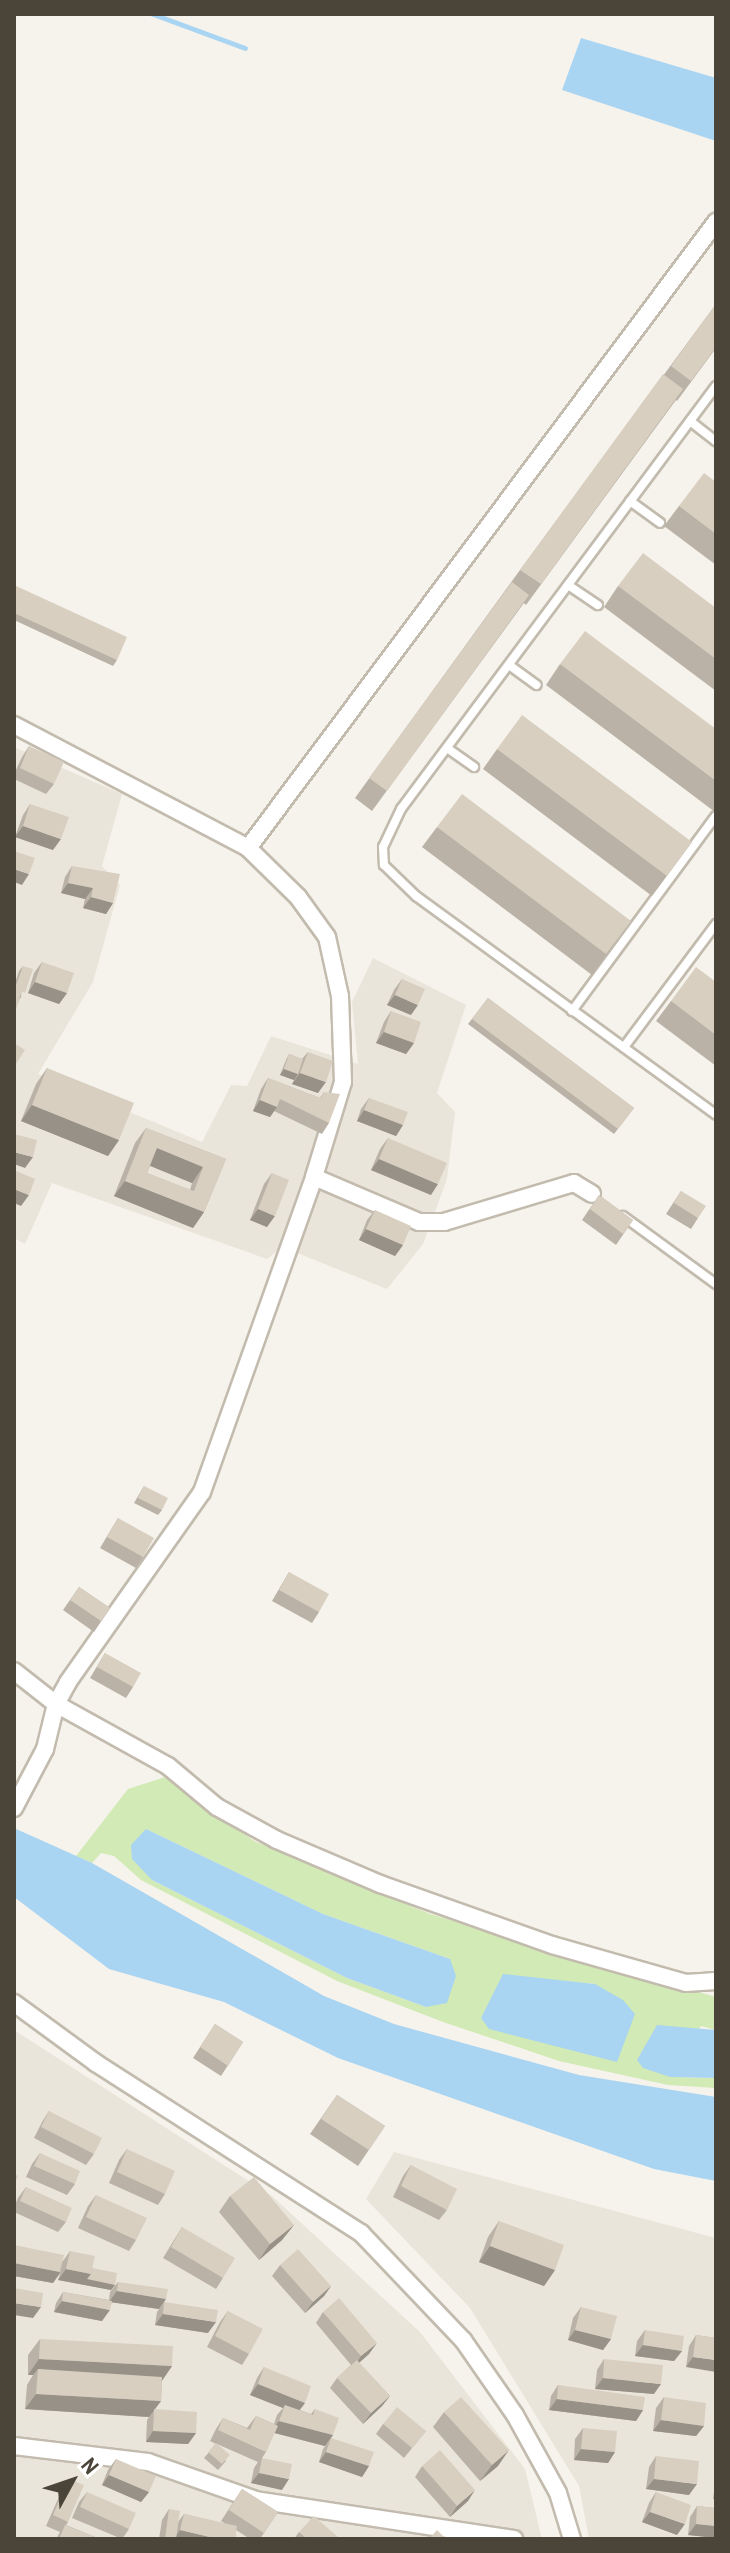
<!DOCTYPE html>
<html>
<head>
<meta charset="utf-8">
<style>
	body { margin:0 }
	#map { position:relative; width:730px; height:2553px; overflow:hidden; background:#f6f3ec; font-family:"Archivo Narrow",sans-serif }
	div>[style] { position:absolute }
	.residential>* { inset:0; background:#eae5da }
	.green>* { inset:0; background:#d2eab5 }
	.water>* { inset:0; background:#a9d4f2 }
	.stream>* { height:5px; margin:-2.5px; padding:0 2.5px; transform-origin:2.5px; border-radius:2.5px; background:#a9d4f2 }
	.roads { filter:drop-shadow(2px 0 #c2bbae) drop-shadow(-2px 0 #c2bbae) drop-shadow(0 2px #c2bbae) drop-shadow(0 -2px #c2bbae) }
	.service>* { height:8px; margin:-4px; padding:0 4px; transform-origin:4px; border-radius:4px; background:#fff }
	.minor>* { height:16px; margin:-8px; padding:0 8px; transform-origin:8px; border-radius:8px; background:#fff }
	.wall>* { inset:0; background:#bab2a6 }
	.shaded-wall>* { inset:0; background:#979187 }
	.building>* { inset:0; background:#d8cfc1 }
	span { translate:-50% -50%; white-space:nowrap; text-align:center; line-height:1.15; -webkit-text-stroke:8px #fff; paint-order:stroke }
	.frame { position:absolute; inset:0; border:16px solid #4b4439; pointer-events:none }
	.north { position:absolute; left:32px; top:2441px; width:80px; height:80px; -webkit-text-stroke:6px #fff; paint-order:stroke; rotate:50deg; font-size:22px; font-weight:700; line-height:32px; text-align:center; color:#4b4439 }
	.north::after { content:''; display:block; margin:auto; width:28px; height:36px; background:#4b4439; clip-path:polygon(50% 0,100% 100%,50% 72%,0 100%) }
</style>
</head>
<body>
<div id="map">
	<div class="residential">
		<i style="clip-path:polygon(14px 747px,122px 794px,102px 866px,120px 885px,93px 982px,38px 1074px,202px 1142px,231px 1085px,247px 1086px,271px 1036px,358px 1064px,352px 1002px,373px 958px,466px 1005px,437px 1093px,455px 1112px,447px 1179px,423px 1244px,387px 1289px,282px 1247px,267px 1259px,52px 1183px,25px 1244px,14px 1238px)"></i>
		<i style="clip-path:polygon(14px 2030px,272px 2196px,420px 2332px,525px 2469px,542px 2539px,14px 2539px)"></i>
		<i style="clip-path:polygon(394px 2152px,716px 2238px,716px 2539px,589px 2539px,579px 2486px,470px 2308px,366px 2199px)"></i>
	</div>
	<div class="green">
		<i style="clip-path:polygon(evenodd,165px 1777px,254px 1841px,430px 1914px,716px 1997px,716px 2030px,701px 2026px,670px 2077px,716px 2078px,716px 2088px,668px 2085px,559px 2061px,443px 2022px,337px 1981px,141px 1880px,114px 1856px,101px 1853px,92px 1863px,76px 1856px,128px 1789px,165px 1777px,146px 1829px,323px 1914px,450px 1959px,426px 2007px,347px 1978px,152px 1880px,146px 1829px,165px 1777px,551px 1980px,595px 1984px,489px 2029px,551px 1980px)"></i>
	</div>
	<div class="water">
		<i style="clip-path:polygon(581px 38px,716px 78px,716px 141px,562px 90px)"></i>
		<i style="clip-path:polygon(14px 1828px,92px 1863px,324px 1996px,394px 2024px,579px 2075px,716px 2097px,716px 2181px,654px 2169px,338px 2058px,224px 2002px,109px 1969px,14px 1897px)"></i>
		<i style="clip-path:polygon(146px 1829px,323px 1914px,450px 1959px,456px 1976px,447px 2003px,426px 2007px,347px 1978px,152px 1880px,132px 1859px,131px 1845px)"></i>
		<i style="clip-path:polygon(503px 1974px,595px 1984px,623px 2000px,635px 2014px,617px 2062px,489px 2029px,481px 2018px)"></i>
		<i style="clip-path:polygon(657px 2025px,716px 2030px,716px 2078px,670px 2077px,643px 2068px,637px 2060px)"></i>
	</div>
	<div class="stream">
		<i style="left:153px;top:14px;width:98px;rotate:20.3deg"></i>
	</div>
	<div class="roads">
		<div class="service">
			<i style="left:716px;top:386px;width:527px;rotate:126.67deg"></i>
			<i style="left:401px;top:809px;width:42px;rotate:115.3deg"></i>
			<i style="left:383px;top:847px;width:18px;rotate:87deg"></i>
			<i style="left:384px;top:865px;width:45px;rotate:44.1deg"></i>
			<i style="left:416px;top:896px;width:371px;rotate:36.1deg"></i>
			<i style="left:690px;top:421px;width:33px;rotate:38deg"></i>
			<i style="left:630px;top:501px;width:37px;rotate:36deg"></i>
			<i style="left:568px;top:585px;width:36px;rotate:34deg"></i>
			<i style="left:509px;top:665px;width:34px;rotate:36deg"></i>
			<i style="left:447px;top:748px;width:33px;rotate:35deg"></i>
			<i style="left:572px;top:1011px;width:242px;rotate:-53.6deg"></i>
			<i style="left:624px;top:1047px;width:154px;rotate:-53.2deg"></i>
			<i style="left:623px;top:1216px;width:115px;rotate:36.2deg"></i>
		</div>
		<div class="minor">
			<i style="left:14px;top:725px;width:264px;rotate:27.7deg"></i>
			<i style="left:248px;top:848px;width:70px;rotate:44.4deg"></i>
			<i style="left:298px;top:897px;width:49px;rotate:54.1deg"></i>
			<i style="left:327px;top:937px;width:60px;rotate:77.6deg"></i>
			<i style="left:340px;top:996px;width:86px;rotate:88deg"></i>
			<i style="left:343px;top:1082px;width:99px;rotate:107deg"></i>
			<i style="left:248px;top:848px;width:782px;rotate:-53.22deg"></i>
			<i style="left:14px;top:1671px;width:53px;rotate:38.2deg"></i>
			<i style="left:56px;top:1704px;width:128px;rotate:29deg"></i>
			<i style="left:168px;top:1766px;width:64px;rotate:39.9deg"></i>
			<i style="left:217px;top:1807px;width:68px;rotate:28.8deg"></i>
			<i style="left:277px;top:1840px;width:112px;rotate:23.1deg"></i>
			<i style="left:380px;top:1884px;width:182px;rotate:19.5deg"></i>
			<i style="left:552px;top:1945px;width:139px;rotate:15.8deg"></i>
			<i style="left:686px;top:1983px;width:30px;rotate:-4deg"></i>
			<i style="left:14px;top:1808px;width:67px;rotate:-62.3deg"></i>
			<i style="left:45px;top:1749px;width:46px;rotate:-76.3deg"></i>
			<i style="left:56px;top:1704px;width:25px;rotate:-61deg"></i>
			<i style="left:68px;top:1682px;width:232px;rotate:-54.8deg"></i>
			<i style="left:202px;top:1492px;width:334px;rotate:-70.4deg"></i>
			<i style="left:314px;top:1177px;width:114px;rotate:23.2deg"></i>
			<i style="left:419px;top:1222px;width:25px"></i>
			<i style="left:444px;top:1222px;width:136px;rotate:-16.7deg"></i>
			<i style="left:574px;top:1183px;width:21px;rotate:31deg"></i>
			<i style="left:14px;top:2003px;width:102px;rotate:36.2deg"></i>
			<i style="left:96px;top:2063px;width:315px;rotate:32.7deg"></i>
			<i style="left:361px;top:2233px;width:148px;rotate:46.4deg"></i>
			<i style="left:463px;top:2340px;width:91px;rotate:55.3deg"></i>
			<i style="left:515px;top:2415px;width:89px;rotate:61.1deg"></i>
			<i style="left:558px;top:2493px;width:48px;rotate:73.1deg"></i>
			<i style="left:14px;top:2446px;width:135px;rotate:6.8deg"></i>
			<i style="left:148px;top:2462px;width:114px;rotate:19.4deg"></i>
			<i style="left:256px;top:2500px;width:261px;rotate:8.6deg"></i>
		</div>
	</div>
	<div class="wall">
		<i style="clip-path:polygon(716px 304px,716px 348px,677px 401px,676px 400px,526px 605px,524px 603px,372px 811px,355px 798px,520px 570px)"></i>
		<i style="clip-path:polygon(716px 482px,716px 565px,664px 526px,679px 506px)"></i>
		<i style="clip-path:polygon(14px 585px,117px 660px,113px 666px,14px 620px)"></i>
		<i style="clip-path:polygon(618px 586px,716px 608px,716px 691px,604px 607px)"></i>
		<i style="clip-path:polygon(560px 664px,716px 729px,715px 812px,546px 685px)"></i>
		<i style="clip-path:polygon(29px 746px,54px 784px,46px 794px,14px 779px,14px 774px,22px 757px)"></i>
		<i style="clip-path:polygon(497px 749px,692px 842px,652px 896px,483px 769px)"></i>
		<i style="clip-path:polygon(30px 804px,53px 850px,15px 837px,23px 815px)"></i>
		<i style="clip-path:polygon(437px 827px,631px 921px,592px 975px,422px 847px)"></i>
		<i style="clip-path:polygon(72px 866px,113px 903px,106px 914px,83px 908px,85px 899px,61px 893px,65px 877px)"></i>
		<i style="clip-path:polygon(42px 962px,67px 993px,59px 1004px,28px 993px,34px 973px)"></i>
		<i style="clip-path:polygon(23px 966px,21px 998px,20px 998px,14px 1012px,14px 986px,19px 971px)"></i>
		<i style="clip-path:polygon(402px 979px,411px 1015px,387px 1005px,394px 990px)"></i>
		<i style="clip-path:polygon(716px 982px,716px 1066px,656px 1021px,671px 1001px)"></i>
		<i style="clip-path:polygon(488px 998px,634px 1108px,614px 1134px,468px 1024px)"></i>
		<i style="clip-path:polygon(391px 1011px,414px 1043px,406px 1054px,376px 1043px,384px 1022px)"></i>
		<i style="clip-path:polygon(308px 1052px,318px 1093px,292px 1084px,294px 1080px,280px 1075px,286px 1060px,289px 1054px,302px 1059px)"></i>
		<i style="clip-path:polygon(47px 1068px,119px 1140px,108px 1156px,21px 1121px,36px 1084px)"></i>
		<i style="clip-path:polygon(268px 1078px,320px 1098px,324px 1092px,329px 1123px,322px 1134px,274px 1111px,270px 1117px,253px 1111px,261px 1089px)"></i>
		<i style="clip-path:polygon(369px 1098px,403px 1125px,396px 1136px,357px 1121px,361px 1109px)"></i>
		<i style="clip-path:polygon(evenodd,146px 1128px,226px 1159px,204px 1212px,193px 1228px,114px 1196px,135px 1143px,146px 1128px,150px 1166px,192px 1183px,190px 1190px,147px 1173px,150px 1166px)"></i>
		<i style="clip-path:polygon(388px 1138px,431px 1195px,371px 1170px,380px 1149px)"></i>
		<i style="clip-path:polygon(272px 1173px,267px 1227px,250px 1220px,264px 1184px)"></i>
		<i style="clip-path:polygon(681px 1191px,698px 1218px,691px 1229px,666px 1214px)"></i>
		<i style="clip-path:polygon(599px 1195px,633px 1220px,616px 1245px,582px 1220px)"></i>
		<i style="clip-path:polygon(375px 1210px,403px 1245px,395px 1256px,359px 1240px,367px 1220px)"></i>
		<i style="clip-path:polygon(144px 1486px,162px 1510px,158px 1515px,134px 1503px)"></i>
		<i style="clip-path:polygon(118px 1518px,143px 1557px,136px 1568px,100px 1548px)"></i>
		<i style="clip-path:polygon(289px 1572px,319px 1612px,312px 1623px,272px 1601px)"></i>
		<i style="clip-path:polygon(79px 1587px,110px 1608px,94px 1632px,63px 1610px)"></i>
		<i style="clip-path:polygon(105px 1653px,133px 1687px,126px 1698px,90px 1678px)"></i>
		<i style="clip-path:polygon(215px 2024px,243px 2042px,221px 2076px,193px 2058px)"></i>
		<i style="clip-path:polygon(337px 2095px,385px 2126px,358px 2166px,310px 2134px)"></i>
		<i style="clip-path:polygon(49px 2111px,94px 2154px,86px 2165px,34px 2138px,42px 2122px)"></i>
		<i style="clip-path:polygon(127px 2149px,165px 2194px,158px 2205px,109px 2183px,119px 2160px)"></i>
		<i style="clip-path:polygon(40px 2153px,75px 2184px,67px 2195px,26px 2177px,32px 2164px)"></i>
		<i style="clip-path:polygon(411px 2165px,447px 2210px,439px 2220px,393px 2197px,403px 2176px)"></i>
		<i style="clip-path:polygon(26px 2187px,66px 2222px,58px 2232px,14px 2212px,14px 2207px,18px 2198px)"></i>
		<i style="clip-path:polygon(96px 2195px,136px 2240px,129px 2251px,78px 2228px,88px 2206px)"></i>
		<i style="clip-path:polygon(230px 2196px,294px 2225px,282px 2240px,259px 2260px,219px 2212px)"></i>
		<i style="clip-path:polygon(499px 2221px,555px 2270px,544px 2286px,479px 2262px,488px 2237px)"></i>
		<i style="clip-path:polygon(182px 2227px,223px 2278px,216px 2289px,163px 2258px)"></i>
		<i style="clip-path:polygon(14px 2245px,63px 2261px,70px 2251px,115px 2285px,111px 2290px,58px 2280px,60px 2274px,53px 2283px,14px 2276px)"></i>
		<i style="clip-path:polygon(280px 2265px,331px 2286px,324px 2296px,305px 2313px,272px 2276px)"></i>
		<i style="clip-path:polygon(118px 2282px,166px 2299px,159px 2309px,112px 2302px,102px 2321px,54px 2312px,56px 2303px,63px 2292px,109px 2300px,110px 2292px)"></i>
		<i style="clip-path:polygon(164px 2302px,208px 2333px,155px 2325px,157px 2312px)"></i>
		<i style="clip-path:polygon(581px 2307px,611px 2339px,603px 2350px,568px 2340px,573px 2318px)"></i>
		<i style="clip-path:polygon(228px 2311px,249px 2354px,242px 2365px,207px 2347px,220px 2322px)"></i>
		<i style="clip-path:polygon(323px 2312px,369px 2354px,359px 2363px,390px 2396px,382px 2406px,363px 2424px,330px 2388px,337px 2378px,351px 2365px,316px 2323px)"></i>
		<i style="clip-path:polygon(645px 2330px,682px 2351px,674px 2361px,635px 2356px,637px 2341px)"></i>
		<i style="clip-path:polygon(696px 2335px,716px 2338px,686px 2367px,689px 2346px)"></i>
		<i style="clip-path:polygon(40px 2339px,172px 2366px,162px 2381px,161px 2401px,155px 2409px,196px 2433px,188px 2444px,146px 2442px,147px 2420px,149px 2417px,25px 2409px,27px 2385px,33px 2375px,28px 2375px,28px 2355px)"></i>
		<i style="clip-path:polygon(604px 2359px,654px 2394px,595px 2389px,597px 2370px)"></i>
		<i style="clip-path:polygon(264px 2367px,305px 2403px,300px 2410px,311px 2414px,315px 2409px,333px 2435px,325px 2446px,274px 2433px,266px 2452px,262px 2458px,282px 2490px,251px 2483px,254px 2468px,258px 2462px,217px 2444px,226px 2461px,218px 2470px,204px 2458px,216px 2444px,210px 2441px,216px 2429px,223px 2418px,247px 2428px,256px 2416px,274px 2424px,277px 2415px,283px 2408px,250px 2395px,257px 2378px)"></i>
		<i style="clip-path:polygon(558px 2385px,643px 2410px,636px 2421px,549px 2410px,551px 2396px)"></i>
		<i style="clip-path:polygon(664px 2397px,704px 2426px,696px 2436px,653px 2431px,656px 2408px)"></i>
		<i style="clip-path:polygon(444px 2412px,498px 2466px,480px 2481px,433px 2427px)"></i>
		<i style="clip-path:polygon(383px 2424px,426px 2431px,404px 2458px,376px 2434px)"></i>
		<i style="clip-path:polygon(583px 2428px,615px 2452px,608px 2463px,574px 2460px,575px 2439px)"></i>
		<i style="clip-path:polygon(331px 2438px,369px 2466px,362px 2477px,319px 2462px,323px 2449px)"></i>
		<i style="clip-path:polygon(656px 2456px,689px 2495px,646px 2489px,649px 2467px)"></i>
		<i style="clip-path:polygon(116px 2459px,149px 2492px,141px 2502px,102px 2485px,108px 2470px)"></i>
		<i style="clip-path:polygon(422px 2466px,468px 2501px,450px 2517px,415px 2477px)"></i>
		<i style="clip-path:polygon(716px 2477px,716px 2500px,713px 2499px)"></i>
		<i style="clip-path:polygon(69px 2479px,68px 2522px,66px 2525px,100px 2539px,56px 2539px,60px 2532px,46px 2526px,62px 2490px)"></i>
		<i style="clip-path:polygon(242px 2489px,278px 2512px,260px 2539px,250px 2539px,236px 2530px,235px 2539px,159px 2539px,162px 2520px,169px 2509px,178px 2522px,184px 2514px,226px 2524px,221px 2521px)"></i>
		<i style="clip-path:polygon(87px 2492px,129px 2529px,122px 2539px,72px 2518px,79px 2502px)"></i>
		<i style="clip-path:polygon(656px 2492px,677px 2535px,642px 2522px,649px 2503px)"></i>
		<i style="clip-path:polygon(697px 2506px,716px 2508px,716px 2538px,688px 2535px,690px 2517px)"></i>
		<i style="clip-path:polygon(299px 2532px,336px 2539px,294px 2539px)"></i>
	</div>
	<div class="shaded-wall">
		<i style="clip-path:polygon(23px 826px,61px 839px,53px 850px,15px 837px)"></i>
		<i style="clip-path:polygon(14px 869px,29px 874px,22px 885px,14px 882px)"></i>
		<i style="clip-path:polygon(68px 883px,93px 888px,85px 899px,61px 893px)"></i>
		<i style="clip-path:polygon(91px 897px,113px 903px,106px 914px,83px 908px)"></i>
		<i style="clip-path:polygon(35px 982px,67px 993px,59px 1004px,28px 993px)"></i>
		<i style="clip-path:polygon(395px 995px,418px 1005px,411px 1015px,387px 1005px)"></i>
		<i style="clip-path:polygon(384px 1032px,414px 1043px,406px 1054px,376px 1043px)"></i>
		<i style="clip-path:polygon(284px 1069px,298px 1074px,294px 1080px,280px 1075px)"></i>
		<i style="clip-path:polygon(300px 1073px,326px 1082px,318px 1093px,292px 1084px)"></i>
		<i style="clip-path:polygon(260px 1100px,277px 1107px,270px 1117px,253px 1111px)"></i>
		<i style="clip-path:polygon(32px 1105px,119px 1140px,108px 1156px,21px 1121px)"></i>
		<i style="clip-path:polygon(364px 1110px,403px 1125px,396px 1136px,357px 1121px)"></i>
		<i style="clip-path:polygon(157px 1148px,203px 1167px,192px 1183px,146px 1164px)"></i>
		<i style="clip-path:polygon(14px 1152px,33px 1157px,25px 1168px,14px 1164px)"></i>
		<i style="clip-path:polygon(379px 1159px,438px 1184px,431px 1195px,371px 1170px)"></i>
		<i style="clip-path:polygon(125px 1181px,204px 1212px,193px 1228px,114px 1196px)"></i>
		<i style="clip-path:polygon(14px 1189px,29px 1195px,21px 1206px,14px 1203px)"></i>
		<i style="clip-path:polygon(258px 1209px,275px 1216px,267px 1227px,250px 1220px)"></i>
		<i style="clip-path:polygon(366px 1229px,403px 1245px,395px 1256px,359px 1240px)"></i>
		<i style="clip-path:polygon(294px 2225px,282px 2240px,259px 2260px,270px 2244px)"></i>
		<i style="clip-path:polygon(490px 2246px,555px 2270px,544px 2286px,479px 2262px)"></i>
		<i style="clip-path:polygon(14px 2263px,60px 2272px,53px 2283px,14px 2276px)"></i>
		<i style="clip-path:polygon(66px 2269px,91px 2274px,115px 2285px,111px 2290px,58px 2280px)"></i>
		<i style="clip-path:polygon(331px 2286px,324px 2296px,305px 2313px,313px 2302px)"></i>
		<i style="clip-path:polygon(117px 2291px,166px 2299px,159px 2309px,109px 2302px)"></i>
		<i style="clip-path:polygon(62px 2301px,110px 2310px,102px 2321px,54px 2312px)"></i>
		<i style="clip-path:polygon(14px 2303px,41px 2307px,33px 2318px,14px 2315px)"></i>
		<i style="clip-path:polygon(163px 2314px,216px 2322px,208px 2333px,155px 2325px)"></i>
		<i style="clip-path:polygon(575px 2330px,611px 2339px,603px 2350px,568px 2340px)"></i>
		<i style="clip-path:polygon(377px 2343px,369px 2354px,354px 2367px,361px 2356px)"></i>
		<i style="clip-path:polygon(643px 2345px,682px 2351px,674px 2361px,635px 2356px)"></i>
		<i style="clip-path:polygon(693px 2357px,716px 2360px,716px 2372px,686px 2367px)"></i>
		<i style="clip-path:polygon(39px 2359px,172px 2366px,161px 2382px,38px 2369px,33px 2375px,28px 2375px)"></i>
		<i style="clip-path:polygon(603px 2378px,661px 2384px,654px 2394px,595px 2389px)"></i>
		<i style="clip-path:polygon(258px 2384px,305px 2403px,297px 2413px,285px 2405px,283px 2408px,250px 2395px)"></i>
		<i style="clip-path:polygon(36px 2394px,161px 2401px,149px 2417px,25px 2409px)"></i>
		<i style="clip-path:polygon(390px 2396px,382px 2406px,363px 2424px,371px 2413px)"></i>
		<i style="clip-path:polygon(557px 2399px,643px 2410px,636px 2421px,549px 2410px)"></i>
		<i style="clip-path:polygon(661px 2420px,704px 2426px,696px 2436px,653px 2431px)"></i>
		<i style="clip-path:polygon(279px 2421px,333px 2435px,325px 2446px,271px 2432px)"></i>
		<i style="clip-path:polygon(153px 2431px,196px 2433px,188px 2444px,146px 2442px)"></i>
		<i style="clip-path:polygon(581px 2449px,615px 2452px,608px 2463px,574px 2460px)"></i>
		<i style="clip-path:polygon(509px 2450px,498px 2466px,480px 2481px,492px 2465px)"></i>
		<i style="clip-path:polygon(326px 2452px,369px 2466px,362px 2477px,319px 2462px)"></i>
		<i style="clip-path:polygon(259px 2473px,289px 2479px,282px 2490px,251px 2483px)"></i>
		<i style="clip-path:polygon(109px 2475px,149px 2492px,141px 2502px,102px 2485px)"></i>
		<i style="clip-path:polygon(654px 2479px,697px 2484px,689px 2495px,646px 2489px)"></i>
		<i style="clip-path:polygon(475px 2490px,468px 2501px,450px 2517px,457px 2506px)"></i>
		<i style="clip-path:polygon(650px 2512px,685px 2524px,677px 2535px,642px 2522px)"></i>
		<i style="clip-path:polygon(696px 2524px,716px 2526px,716px 2538px,688px 2535px)"></i>
		<i style="clip-path:polygon(180px 2530px,218px 2539px,174px 2539px)"></i>
	</div>
	<div class="building">
		<i style="clip-path:polygon(716px 304px,716px 347px,691px 381px,671px 366px)"></i>
		<i style="clip-path:polygon(663px 374px,683px 389px,541px 584px,520px 570px)"></i>
		<i style="clip-path:polygon(704px 473px,716px 482px,716px 534px,679px 506px)"></i>
		<i style="clip-path:polygon(643px 553px,716px 608px,716px 659px,618px 586px)"></i>
		<i style="clip-path:polygon(512px 582px,529px 595px,387px 791px,369px 778px)"></i>
		<i style="clip-path:polygon(14px 585px,127px 637px,117px 660px,14px 613px)"></i>
		<i style="clip-path:polygon(585px 631px,716px 729px,716px 781px,560px 664px)"></i>
		<i style="clip-path:polygon(522px 715px,692px 842px,667px 876px,497px 749px)"></i>
		<i style="clip-path:polygon(29px 746px,64px 762px,54px 784px,20px 768px)"></i>
		<i style="clip-path:polygon(462px 794px,631px 921px,606px 954px,437px 827px)"></i>
		<i style="clip-path:polygon(30px 804px,69px 817px,61px 839px,23px 826px)"></i>
		<i style="clip-path:polygon(14px 851px,35px 858px,29px 874px,14px 869px)"></i>
		<i style="clip-path:polygon(72px 866px,120px 874px,113px 903px,91px 897px,93px 888px,68px 883px)"></i>
		<i style="clip-path:polygon(42px 962px,74px 973px,67px 993px,35px 982px)"></i>
		<i style="clip-path:polygon(23px 966px,33px 969px,25px 993px,15px 988px)"></i>
		<i style="clip-path:polygon(696px 967px,716px 982px,716px 1035px,671px 1001px)"></i>
		<i style="clip-path:polygon(402px 979px,425px 989px,418px 1005px,395px 995px)"></i>
		<i style="clip-path:polygon(14px 988px,22px 990px,16px 1009px,14px 1009px)"></i>
		<i style="clip-path:polygon(488px 998px,634px 1108px,618px 1129px,472px 1019px)"></i>
		<i style="clip-path:polygon(391px 1011px,421px 1022px,414px 1043px,384px 1032px)"></i>
		<i style="clip-path:polygon(14px 1043px,25px 1050px,14px 1067px)"></i>
		<i style="clip-path:polygon(308px 1052px,333px 1061px,326px 1082px,300px 1073px)"></i>
		<i style="clip-path:polygon(289px 1054px,303px 1059px,298px 1074px,284px 1069px)"></i>
		<i style="clip-path:polygon(47px 1068px,134px 1103px,119px 1140px,32px 1105px)"></i>
		<i style="clip-path:polygon(268px 1078px,321px 1098px,324px 1092px,340px 1094px,329px 1123px,280px 1099px,277px 1107px,260px 1100px)"></i>
		<i style="clip-path:polygon(369px 1098px,408px 1112px,403px 1125px,364px 1110px)"></i>
		<i style="clip-path:polygon(evenodd,146px 1128px,226px 1159px,204px 1212px,125px 1181px,146px 1128px,157px 1148px,203px 1167px,194px 1191px,147px 1173px,157px 1148px)"></i>
		<i style="clip-path:polygon(14px 1134px,37px 1140px,33px 1157px,14px 1152px)"></i>
		<i style="clip-path:polygon(388px 1138px,447px 1163px,438px 1184px,379px 1159px)"></i>
		<i style="clip-path:polygon(14px 1170px,35px 1179px,29px 1195px,14px 1189px)"></i>
		<i style="clip-path:polygon(272px 1173px,289px 1180px,275px 1216px,258px 1209px)"></i>
		<i style="clip-path:polygon(681px 1191px,706px 1206px,698px 1218px,674px 1203px)"></i>
		<i style="clip-path:polygon(599px 1195px,633px 1220px,623px 1234px,590px 1209px)"></i>
		<i style="clip-path:polygon(375px 1210px,411px 1226px,403px 1245px,366px 1229px)"></i>
		<i style="clip-path:polygon(144px 1486px,168px 1498px,162px 1510px,138px 1498px)"></i>
		<i style="clip-path:polygon(118px 1518px,154px 1538px,143px 1557px,107px 1537px)"></i>
		<i style="clip-path:polygon(289px 1572px,329px 1594px,319px 1612px,279px 1590px)"></i>
		<i style="clip-path:polygon(79px 1587px,110px 1608px,101px 1621px,70px 1600px)"></i>
		<i style="clip-path:polygon(105px 1653px,141px 1673px,133px 1687px,97px 1667px)"></i>
		<i style="clip-path:polygon(215px 2024px,243px 2042px,228px 2066px,200px 2047px)"></i>
		<i style="clip-path:polygon(337px 2095px,385px 2126px,369px 2150px,321px 2119px)"></i>
		<i style="clip-path:polygon(49px 2111px,102px 2138px,94px 2154px,41px 2127px)"></i>
		<i style="clip-path:polygon(127px 2149px,175px 2171px,165px 2194px,117px 2172px)"></i>
		<i style="clip-path:polygon(40px 2153px,80px 2171px,75px 2184px,34px 2166px)"></i>
		<i style="clip-path:polygon(411px 2165px,457px 2189px,447px 2210px,401px 2186px)"></i>
		<i style="clip-path:polygon(14px 2174px,18px 2176px,14px 2185px)"></i>
		<i style="clip-path:polygon(254px 2177px,294px 2225px,270px 2244px,230px 2196px)"></i>
		<i style="clip-path:polygon(26px 2187px,72px 2208px,66px 2222px,20px 2201px)"></i>
		<i style="clip-path:polygon(96px 2195px,147px 2218px,136px 2240px,86px 2217px)"></i>
		<i style="clip-path:polygon(499px 2221px,564px 2245px,555px 2270px,490px 2246px)"></i>
		<i style="clip-path:polygon(182px 2227px,235px 2258px,223px 2278px,171px 2247px)"></i>
		<i style="clip-path:polygon(14px 2245px,64px 2255px,60px 2272px,14px 2263px)"></i>
		<i style="clip-path:polygon(298px 2249px,331px 2286px,313px 2302px,280px 2265px)"></i>
		<i style="clip-path:polygon(70px 2251px,95px 2256px,91px 2274px,66px 2269px)"></i>
		<i style="clip-path:polygon(92px 2268px,117px 2273px,115px 2285px,87px 2279px,91px 2274px)"></i>
		<i style="clip-path:polygon(118px 2282px,168px 2289px,166px 2299px,117px 2291px)"></i>
		<i style="clip-path:polygon(14px 2288px,43px 2293px,41px 2307px,14px 2303px)"></i>
		<i style="clip-path:polygon(63px 2292px,112px 2301px,110px 2310px,62px 2301px)"></i>
		<i style="clip-path:polygon(339px 2298px,377px 2343px,361px 2356px,323px 2312px)"></i>
		<i style="clip-path:polygon(164px 2302px,218px 2310px,216px 2322px,163px 2314px)"></i>
		<i style="clip-path:polygon(581px 2307px,617px 2316px,611px 2339px,575px 2330px)"></i>
		<i style="clip-path:polygon(228px 2311px,263px 2329px,249px 2354px,215px 2336px)"></i>
		<i style="clip-path:polygon(645px 2330px,684px 2336px,682px 2351px,643px 2345px)"></i>
		<i style="clip-path:polygon(696px 2335px,716px 2338px,716px 2360px,693px 2357px)"></i>
		<i style="clip-path:polygon(40px 2339px,173px 2346px,172px 2366px,39px 2359px)"></i>
		<i style="clip-path:polygon(604px 2359px,663px 2365px,661px 2384px,603px 2378px)"></i>
		<i style="clip-path:polygon(357px 2360px,390px 2396px,371px 2413px,337px 2378px)"></i>
		<i style="clip-path:polygon(264px 2367px,311px 2386px,305px 2403px,258px 2384px)"></i>
		<i style="clip-path:polygon(38px 2369px,162px 2377px,161px 2401px,36px 2394px)"></i>
		<i style="clip-path:polygon(558px 2385px,645px 2397px,643px 2410px,557px 2399px)"></i>
		<i style="clip-path:polygon(461px 2397px,509px 2450px,492px 2465px,444px 2412px)"></i>
		<i style="clip-path:polygon(664px 2397px,706px 2403px,704px 2426px,661px 2420px)"></i>
		<i style="clip-path:polygon(285px 2405px,313px 2415px,315px 2409px,339px 2418px,333px 2435px,279px 2421px)"></i>
		<i style="clip-path:polygon(397px 2407px,426px 2431px,412px 2448px,383px 2424px)"></i>
		<i style="clip-path:polygon(154px 2409px,197px 2412px,196px 2433px,153px 2431px)"></i>
		<i style="clip-path:polygon(256px 2416px,278px 2426px,266px 2452px,218px 2430px,223px 2418px,250px 2430px)"></i>
		<i style="clip-path:polygon(583px 2428px,617px 2431px,615px 2452px,581px 2449px)"></i>
		<i style="clip-path:polygon(331px 2438px,374px 2452px,369px 2466px,326px 2452px)"></i>
		<i style="clip-path:polygon(216px 2443px,230px 2455px,222px 2464px,208px 2452px)"></i>
		<i style="clip-path:polygon(440px 2450px,475px 2490px,457px 2506px,422px 2466px)"></i>
		<i style="clip-path:polygon(656px 2456px,699px 2461px,697px 2484px,654px 2479px)"></i>
		<i style="clip-path:polygon(262px 2458px,292px 2464px,289px 2479px,259px 2473px)"></i>
		<i style="clip-path:polygon(116px 2459px,156px 2476px,149px 2492px,109px 2475px)"></i>
		<i style="clip-path:polygon(69px 2479px,84px 2485px,68px 2522px,53px 2515px)"></i>
		<i style="clip-path:polygon(242px 2489px,278px 2512px,264px 2533px,229px 2510px)"></i>
		<i style="clip-path:polygon(87px 2492px,136px 2513px,129px 2529px,80px 2507px)"></i>
		<i style="clip-path:polygon(656px 2492px,691px 2505px,685px 2524px,650px 2512px)"></i>
		<i style="clip-path:polygon(697px 2506px,716px 2508px,716px 2526px,696px 2524px)"></i>
		<i style="clip-path:polygon(169px 2509px,180px 2511px,176px 2539px,165px 2539px)"></i>
		<i style="clip-path:polygon(184px 2514px,237px 2526px,235px 2539px,218px 2539px,180px 2530px)"></i>
		<i style="clip-path:polygon(314px 2516px,338px 2537px,336px 2539px,307px 2539px,299px 2532px)"></i>
		<i style="clip-path:polygon(65px 2525px,100px 2539px,59px 2539px)"></i>
		<i style="clip-path:polygon(437px 2530px,446px 2539px,429px 2539px)"></i>
	</div>
	<div class="frame"></div>
	<div class="north">N</div>
</div>
</body>
</html>
